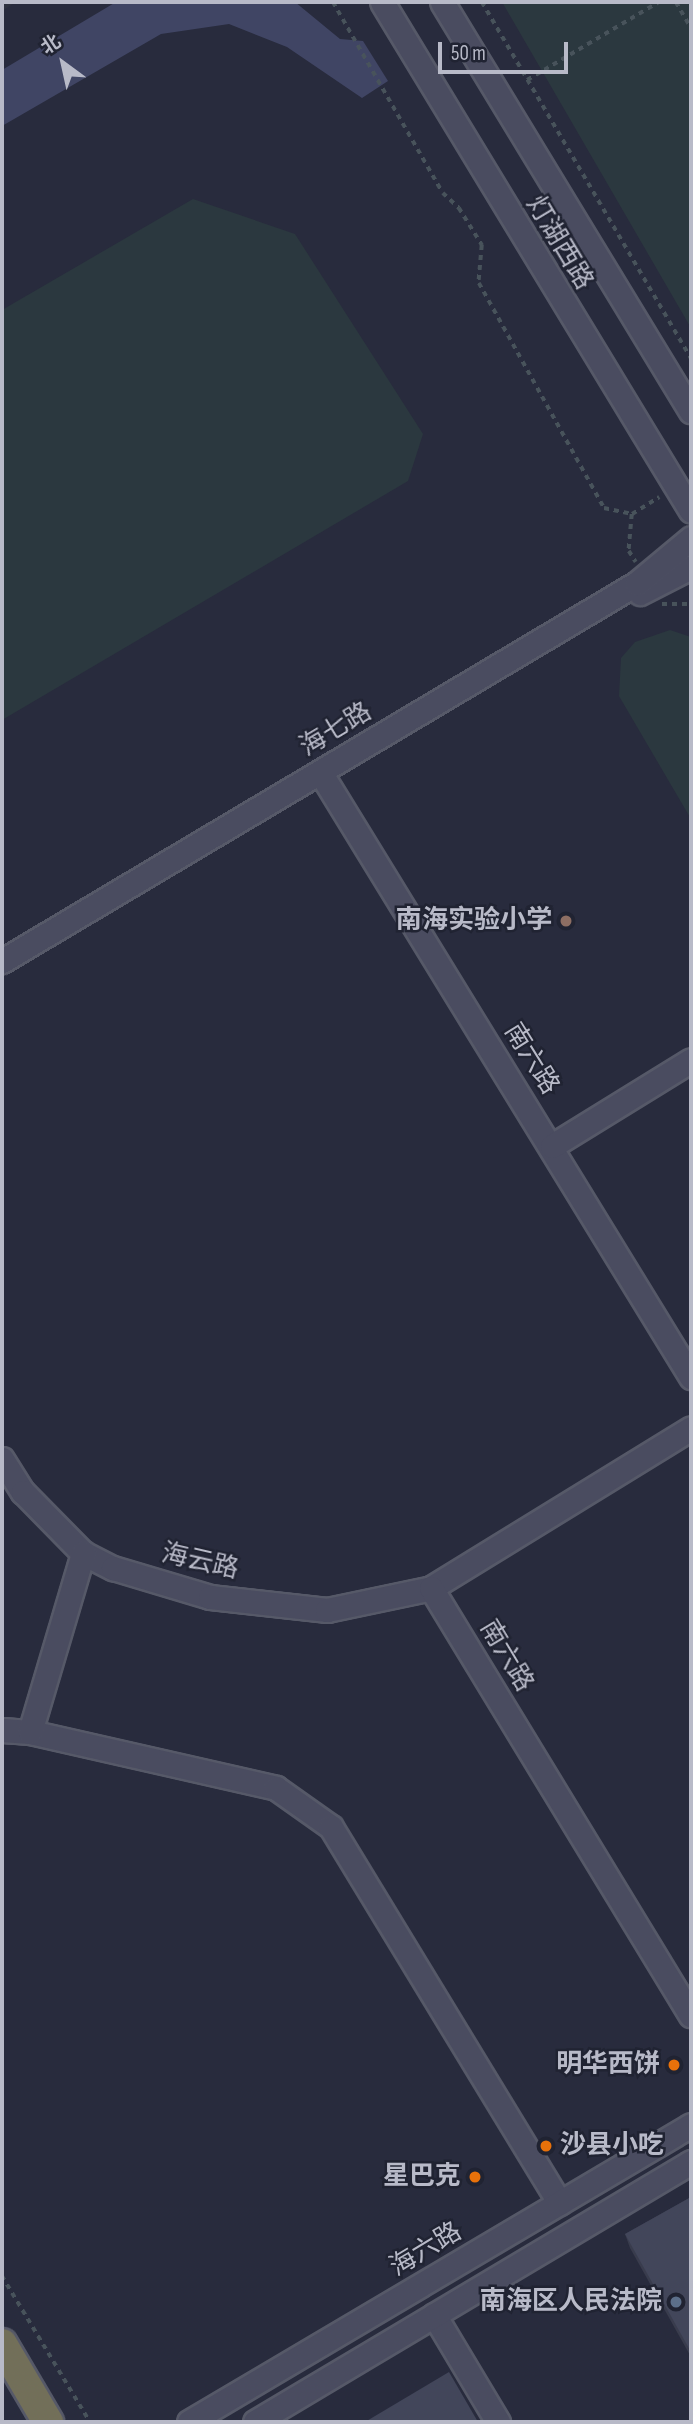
<!DOCTYPE html>
<html>
<head>
<meta charset="utf-8">
<style>
	body { margin:0 }
	#map { position:relative; width:693px; height:2424px; overflow:hidden; background:#282b3d; font-family:"Sofia Sans Condensed","Noto Sans SC",sans-serif }
	div>[style] { position:absolute }
	.green>* { inset:0; background:#2b383f }
	.water>* { inset:0; background:#404564 }
	.path>* { height:3.5px; margin-top:-1.75px; transform-origin:0; background:repeating-linear-gradient(90deg,#48535b 0 5px,transparent 0 10px) }
	.roads { filter:drop-shadow(2px 0 #565968) drop-shadow(-2px 0 #565968) drop-shadow(0 2px #565968) drop-shadow(0 -2px #565968) }
	.secondary>* { height:23px; margin:-11.5px; padding:0 11.5px; transform-origin:11.5px; border-radius:11.5px; background:#4a4c60 }
	.highway>* { height:30px; margin:-15px; padding:0 15px; transform-origin:15px; border-radius:15px; background:#726f59 }
	.wall>* { inset:0; background:#393c4d }
	.shaded-wall>* { inset:0; background:#2e313f }
	.building>* { inset:0; background:#42465a }
	.dots>* { width:19px; height:19px; translate:-50% -50%; box-sizing:border-box; border:4px solid #202332; border-radius:50% }
	span { translate:-50% -50%; white-space:nowrap; text-align:center; line-height:1.15; -webkit-text-stroke:5px #202332; paint-order:stroke }
	.street-label { font-size:26px; color:#b8bac8 }
	.poi-label { font-size:26px; color:#b8bac8; font-weight:700 }
	.right { translate:-100% -50%; text-align:right }
	.left { translate:0 -50%; text-align:left }
	.frame { position:absolute; inset:0; border:4px solid #b8bac8; pointer-events:none }
	.north { position:absolute; left:28px; top:28px; width:70px; height:70px; -webkit-text-stroke:5px #202332; paint-order:stroke; rotate:327deg; font-size:19px; font-weight:700; line-height:28px; text-align:center; color:#b8bac8 }
	.north::after { content:''; display:block; margin:auto; width:24px; height:32px; background:#b8bac8; clip-path:polygon(50% 0,100% 100%,50% 72%,0 100%) }
	.scale { position:absolute; left:438px; top:42px; width:130px; height:32px; box-sizing:border-box; border:4px solid #b8bac8; border-top:0; padding-left:9px; font-size:21px; line-height:24px; white-space:nowrap; color:#b8bac8; -webkit-text-stroke:5px #202332; paint-order:stroke }
</style>
</head>
<body>
<div id="map">
	<div class="green">
		<i style="clip-path:polygon(502px 2px,691px 2px,691px 328px)"></i>
		<i style="clip-path:polygon(193px 199px,295px 234px,423px 434px,408px 481px,2px 720px,2px 310px)"></i>
		<i style="clip-path:polygon(670px 630px,691px 637px,691px 819px,619px 696px,621px 658px,635px 642px)"></i>
	</div>
	<div class="water">
		<i style="clip-path:polygon(116px 2px,295px 2px,340px 39px,363px 41px,388px 81px,362px 98px,287px 47px,229px 24px,161px 34px,2px 126px,2px 70px)"></i>
	</div>
	<div class="path">
		<i style="left:333px;top:2px;width:220px;rotate:60.1deg"></i>
		<i style="left:443px;top:193px;width:22px;rotate:43deg"></i>
		<i style="left:459px;top:208px;width:44px;rotate:58.1deg"></i>
		<i style="left:482px;top:245px;width:38px;rotate:95deg"></i>
		<i style="left:479px;top:283px;width:257px;rotate:60.9deg"></i>
		<i style="left:604px;top:508px;width:29px;rotate:12deg"></i>
		<i style="left:632px;top:514px;width:32px;rotate:-32deg"></i>
		<i style="left:482px;top:2px;width:413px;rotate:59.6deg"></i>
		<i style="left:676px;top:2px;width:30px;rotate:60deg"></i>
		<i style="left:527px;top:80px;width:153px;rotate:-30.6deg"></i>
		<i style="left:632px;top:514px;width:37px;rotate:95deg"></i>
		<i style="left:629px;top:551px;width:13px;rotate:58deg"></i>
		<i style="left:662px;top:604px;width:29px"></i>
		<i style="left:2px;top:2276px;width:170px;rotate:58.9deg"></i>
	</div>
	<div class="roads">
		<div class="secondary">
			<i style="left:382px;top:2px;width:595px;rotate:58.74deg"></i>
			<i style="left:442px;top:2px;width:479px;rotate:58.7deg"></i>
			<i style="left:640px;top:593px;width:57px;rotate:-27deg"></i>
			<i style="left:320px;top:772px;width:710px;rotate:58.48deg"></i>
			<i style="left:2px;top:961px;width:739px;rotate:-30.76deg"></i>
			<i style="left:637px;top:583px;width:70px;rotate:-39.8deg"></i>
			<i style="left:552px;top:1146px;width:163px;rotate:-31.7deg"></i>
			<i style="left:2px;top:1459px;width:39px;rotate:58deg"></i>
			<i style="left:23px;top:1492px;width:86px;rotate:45.5deg"></i>
			<i style="left:83px;top:1553px;width:34px;rotate:27deg"></i>
			<i style="left:113px;top:1568px;width:101px;rotate:16.6deg"></i>
			<i style="left:210px;top:1597px;width:118px;rotate:6.3deg"></i>
			<i style="left:327px;top:1610px;width:106px;rotate:-11.9deg"></i>
			<i style="left:431px;top:1588px;width:305px;rotate:-31.6deg"></i>
			<i style="left:431px;top:1588px;width:500px;rotate:58.7deg"></i>
			<i style="left:2px;top:1730px;width:28px;rotate:4deg"></i>
			<i style="left:30px;top:1732px;width:252px;rotate:12.8deg"></i>
			<i style="left:276px;top:1788px;width:67px;rotate:35.3deg"></i>
			<i style="left:331px;top:1827px;width:440px;rotate:58.7deg"></i>
			<i style="left:30px;top:1732px;width:187px;rotate:-73.5deg"></i>
			<i style="left:434px;top:2315px;width:125px;rotate:59.1deg"></i>
			<i style="left:189px;top:2422px;width:583px;rotate:-30.61deg"></i>
			<i style="left:255px;top:2422px;width:508px;rotate:-30.81deg"></i>
		</div>
		<div class="highway">
			<i style="left:2px;top:2344px;width:91px;rotate:59.5deg"></i>
		</div>
	</div>
	<div class="wall">
		<i style="clip-path:polygon(691px 2197px,691px 2357px,630px 2248px,625px 2234px)"></i>
	</div>
	<div class="shaded-wall">
		<i style="clip-path:polygon(2px 2px,16px 2px,2px 11px)"></i>
	</div>
	<div class="building">
		<i style="clip-path:polygon(691px 2197px,691px 2352px,625px 2234px)"></i>
		<i style="clip-path:polygon(449px 2372px,478px 2422px,365px 2422px)"></i>
	</div>
	<div class="dots">
		<i style="left:566px;top:921px;background:#8d6e63"></i>
		<i style="left:674px;top:2065px;background:#e8710a"></i>
		<i style="left:546px;top:2146px;background:#e8710a"></i>
		<i style="left:475px;top:2177px;background:#e8710a"></i>
		<i style="left:676px;top:2302px;background:#5c6f8a"></i>
	</div>
	<div class="street-label">
		<span style="left:559px;top:243px;rotate:59deg">灯湖西路</span>
		<span style="left:336px;top:730px;rotate:-31deg">海七路</span>
		<span style="left:531px;top:1059px;rotate:58deg">南六路</span>
		<span style="left:200px;top:1562px;rotate:13deg">海云路</span>
		<span style="left:506px;top:1656px;rotate:59deg">南六路</span>
		<span style="left:426px;top:2250px;rotate:-31deg">海六路</span>
	</div>
	<div class="poi-label">
		<span class="right" style="left:552px;top:921px">南海实验小学</span>
		<span class="right" style="left:660px;top:2065px">明华西饼</span>
		<span class="left" style="left:560px;top:2146px">沙县小吃</span>
		<span class="right" style="left:461px;top:2177px">星巴克</span>
		<span class="right" style="left:662px;top:2302px">南海区人民法院</span>
	</div>
	<div class="frame"></div>
	<div class="north">北</div>
	<div class="scale">50 m</div>
</div>
</body>
</html>
